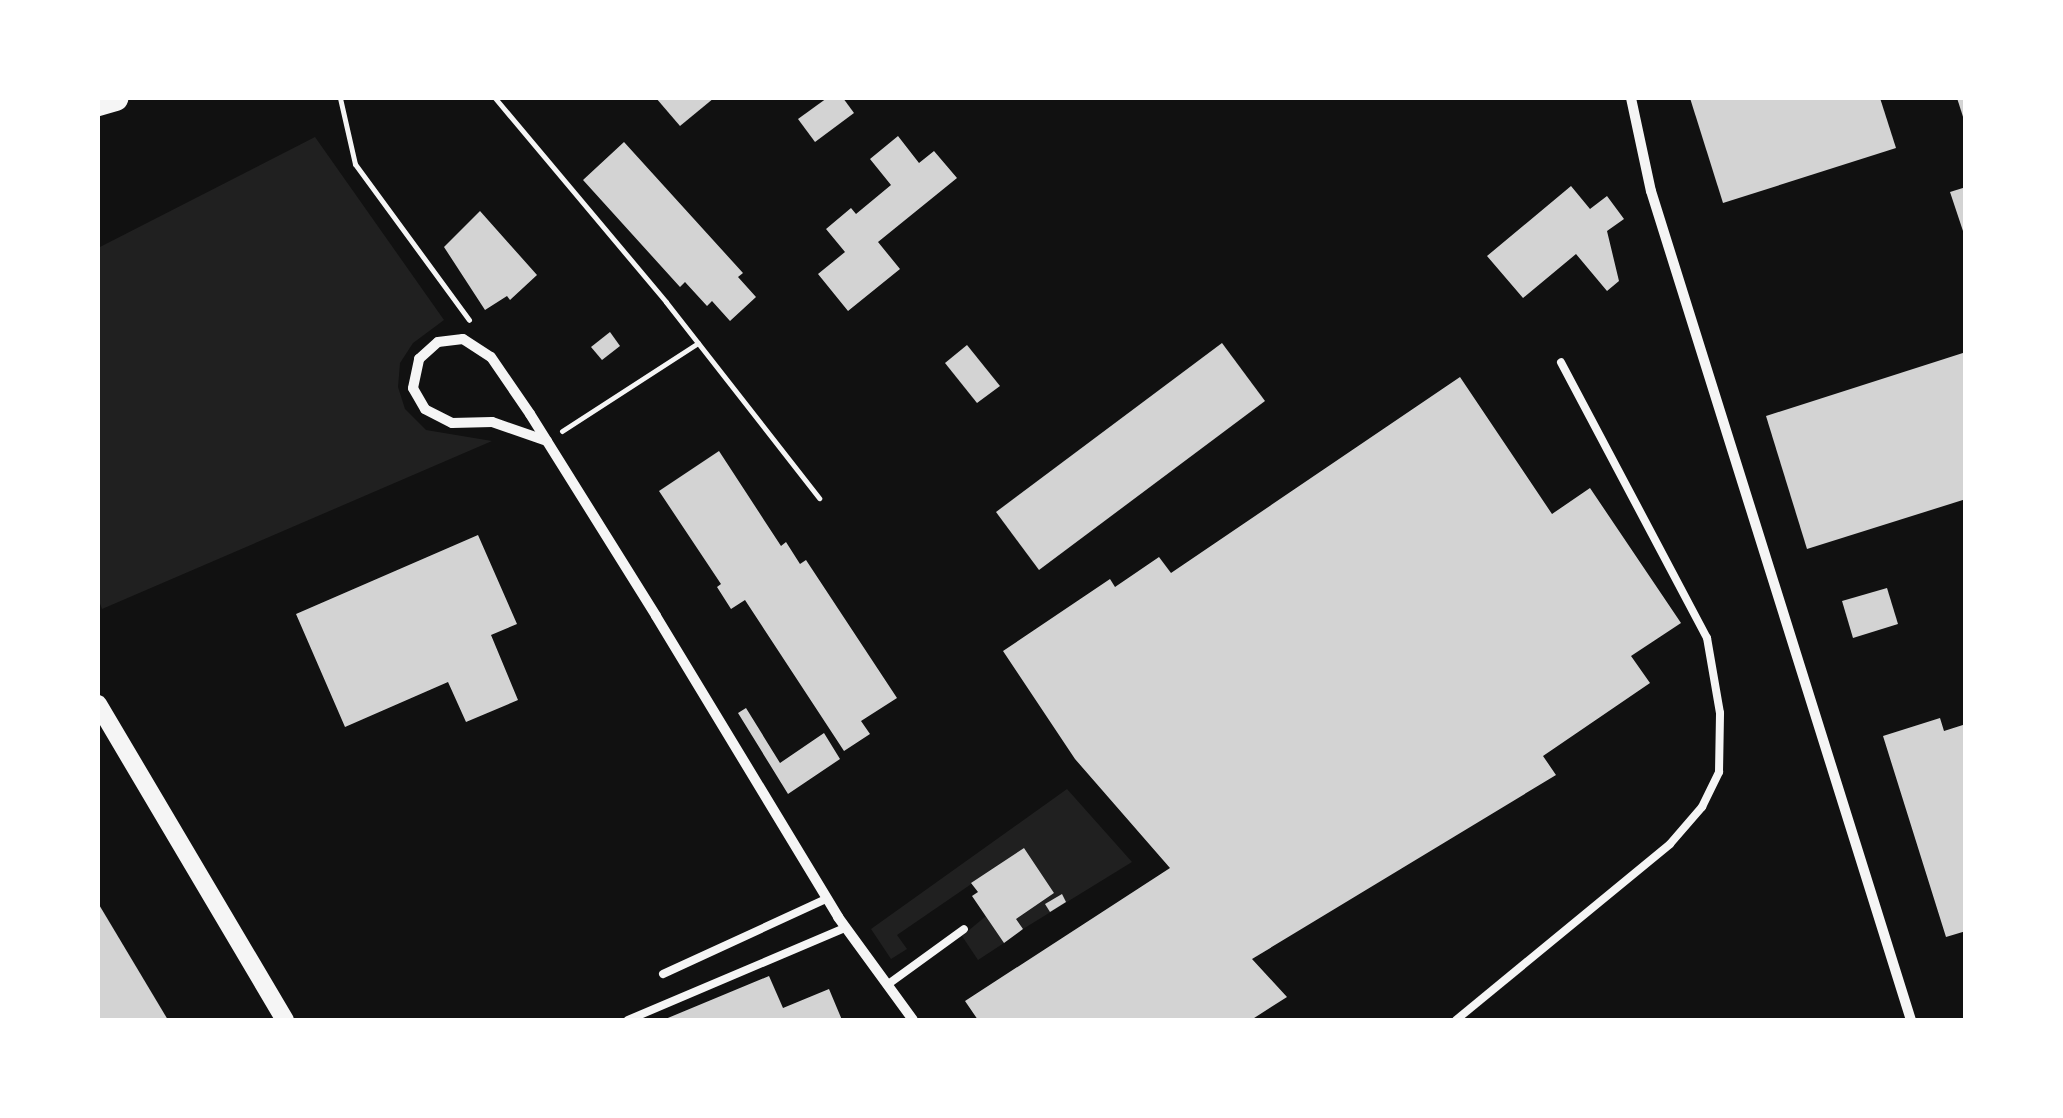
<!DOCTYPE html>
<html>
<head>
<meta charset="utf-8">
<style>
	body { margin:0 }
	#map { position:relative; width:2063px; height:1118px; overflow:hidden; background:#111; font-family:Raleway,sans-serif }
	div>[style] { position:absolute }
	.green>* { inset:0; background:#202020 }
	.building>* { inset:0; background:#d3d3d3 }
	.path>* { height:5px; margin:-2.5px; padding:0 2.5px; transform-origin:2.5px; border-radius:2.5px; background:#f5f5f5 }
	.service>* { height:8px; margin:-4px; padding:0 4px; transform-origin:4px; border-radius:4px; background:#f5f5f5 }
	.minor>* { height:10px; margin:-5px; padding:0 5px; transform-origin:5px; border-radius:5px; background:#f5f5f5 }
	.tertiary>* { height:18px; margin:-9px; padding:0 9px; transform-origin:9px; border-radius:9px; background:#f5f5f5 }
	.primary>* { height:25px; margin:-12.5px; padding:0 12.5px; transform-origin:12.5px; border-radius:12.5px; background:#f5f5f5 }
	span { translate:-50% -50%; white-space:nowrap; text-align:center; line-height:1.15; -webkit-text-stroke:9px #fff; paint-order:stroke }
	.frame { position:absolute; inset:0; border:100px solid #fff; pointer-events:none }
</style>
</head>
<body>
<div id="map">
	<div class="green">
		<i style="clip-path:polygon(315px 137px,444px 320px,413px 343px,400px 363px,398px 387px,405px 409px,426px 430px,492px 441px,102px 609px,98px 598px,98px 248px)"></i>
		<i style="clip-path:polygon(1067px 789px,1132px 862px,1023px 929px,1016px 919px,1054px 893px,1024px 848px,897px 935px,907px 949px,891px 959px,871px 929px)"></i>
		<i style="clip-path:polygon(986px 916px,1004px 943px,978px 960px,962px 936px)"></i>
	</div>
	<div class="building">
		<i style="clip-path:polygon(656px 98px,714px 98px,680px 126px)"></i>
		<i style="clip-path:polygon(827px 98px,843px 98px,854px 113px,815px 142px,798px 119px)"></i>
		<i style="clip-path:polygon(1690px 98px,1880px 98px,1896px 148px,1723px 203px)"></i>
		<i style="clip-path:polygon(1957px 98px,1966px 98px,1966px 123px,1965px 123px)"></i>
		<i style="clip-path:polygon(898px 136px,919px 163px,934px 151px,957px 178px,878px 242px,900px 269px,848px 311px,818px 274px,845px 252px,826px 229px,851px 208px,856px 214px,891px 185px,870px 159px)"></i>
		<i style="clip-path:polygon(624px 142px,743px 273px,738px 277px,756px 297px,730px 321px,712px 301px,707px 306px,685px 282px,680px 287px,583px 180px)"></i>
		<i style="clip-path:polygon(1571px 186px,1590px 209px,1607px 196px,1624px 219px,1607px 231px,1619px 281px,1607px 291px,1576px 254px,1523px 298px,1487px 256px)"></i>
		<i style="clip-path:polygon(1966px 187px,1966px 237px,1965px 237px,1950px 192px)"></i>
		<i style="clip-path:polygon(480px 211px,537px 275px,510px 300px,507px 296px,485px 310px,444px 247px)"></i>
		<i style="clip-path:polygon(610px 332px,620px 346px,602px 360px,591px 347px)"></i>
		<i style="clip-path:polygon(1222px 343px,1265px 401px,1039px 570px,996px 512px)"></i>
		<i style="clip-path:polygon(967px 345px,1000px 386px,977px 403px,945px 363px)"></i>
		<i style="clip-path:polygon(1966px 352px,1966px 499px,1807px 549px,1766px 416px)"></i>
		<i style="clip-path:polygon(1460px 377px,1552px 514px,1590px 488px,1681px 623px,1631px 656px,1650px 683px,1543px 756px,1556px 775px,1252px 959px,1287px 997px,1251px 1020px,978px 1020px,965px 1001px,1170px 868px,1075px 759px,1003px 651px,1110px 579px,1115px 587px,1159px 557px,1171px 573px)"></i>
		<i style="clip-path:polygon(719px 451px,781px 546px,786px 542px,800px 564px,806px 560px,897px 698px,861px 721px,870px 734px,844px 751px,745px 600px,731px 609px,717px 587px,721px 584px,659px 491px)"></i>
		<i style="clip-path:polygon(478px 535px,517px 624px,491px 635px,518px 700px,466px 722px,448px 682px,345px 727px,296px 614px)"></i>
		<i style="clip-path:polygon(1887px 588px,1898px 624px,1853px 638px,1842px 601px)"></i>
		<i style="clip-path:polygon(746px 708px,780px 763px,824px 733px,840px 759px,788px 794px,738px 713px)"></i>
		<i style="clip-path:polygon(1940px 718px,1944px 731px,1966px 724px,1966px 931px,1946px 937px,1883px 736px)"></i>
		<i style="clip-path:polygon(1024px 848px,1054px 893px,1016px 919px,1023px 929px,1004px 943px,972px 896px,978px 892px,971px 883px)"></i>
		<i style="clip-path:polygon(1062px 894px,1066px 902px,1050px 912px,1045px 904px)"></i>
		<i style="clip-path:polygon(98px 903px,168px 1020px,98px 1020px)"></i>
		<i style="clip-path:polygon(769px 976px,783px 1008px,829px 989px,842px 1020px,663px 1020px)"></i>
	</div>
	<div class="path">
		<i style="left:340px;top:98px;width:68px;rotate:77.2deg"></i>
		<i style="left:355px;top:164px;width:193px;rotate:53.8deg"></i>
		<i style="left:495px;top:98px;width:266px;rotate:50deg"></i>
		<i style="left:666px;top:302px;width:249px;rotate:52deg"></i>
		<i style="left:562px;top:431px;width:162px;rotate:-32.9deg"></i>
	</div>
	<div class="service">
		<i style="left:663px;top:974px;width:179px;rotate:-24.7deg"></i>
		<i style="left:887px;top:985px;width:95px;rotate:-36deg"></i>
		<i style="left:628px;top:1020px;width:236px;rotate:-23deg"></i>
		<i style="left:1456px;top:1020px;width:277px;rotate:-39.4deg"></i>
		<i style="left:1670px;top:844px;width:49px;rotate:-49.1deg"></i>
		<i style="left:1702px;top:807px;width:39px;rotate:-64deg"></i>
		<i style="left:1719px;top:772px;width:59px;rotate:-89deg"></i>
		<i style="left:1720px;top:713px;width:76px;rotate:-99.8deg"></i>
		<i style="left:1707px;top:638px;width:312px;rotate:-117.9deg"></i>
	</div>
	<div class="minor">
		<i style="left:1631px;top:98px;width:95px;rotate:77.9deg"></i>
		<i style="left:1651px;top:191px;width:869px;rotate:72.59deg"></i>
		<i style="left:547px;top:441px;width:58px;rotate:-160.9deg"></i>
		<i style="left:492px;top:422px;width:40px;rotate:178.6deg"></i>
		<i style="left:452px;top:423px;width:30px;rotate:-153deg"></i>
		<i style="left:425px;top:409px;width:24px;rotate:-120deg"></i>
		<i style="left:413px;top:388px;width:30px;rotate:-78deg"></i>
		<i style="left:419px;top:359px;width:25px;rotate:-42deg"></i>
		<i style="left:438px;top:342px;width:25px;rotate:-7deg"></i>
		<i style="left:463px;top:339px;width:33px;rotate:33deg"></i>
		<i style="left:491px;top:357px;width:69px;rotate:55.6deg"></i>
		<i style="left:530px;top:414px;width:238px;rotate:58deg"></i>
		<i style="left:656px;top:616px;width:352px;rotate:58.8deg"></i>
		<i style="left:838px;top:917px;width:127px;rotate:53.9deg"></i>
	</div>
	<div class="tertiary">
		<i style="left:98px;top:704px;width:367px;rotate:59.4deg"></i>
	</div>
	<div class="primary">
		<i style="left:98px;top:103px;width:18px;rotate:-16deg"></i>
	</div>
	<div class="frame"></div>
</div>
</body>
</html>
